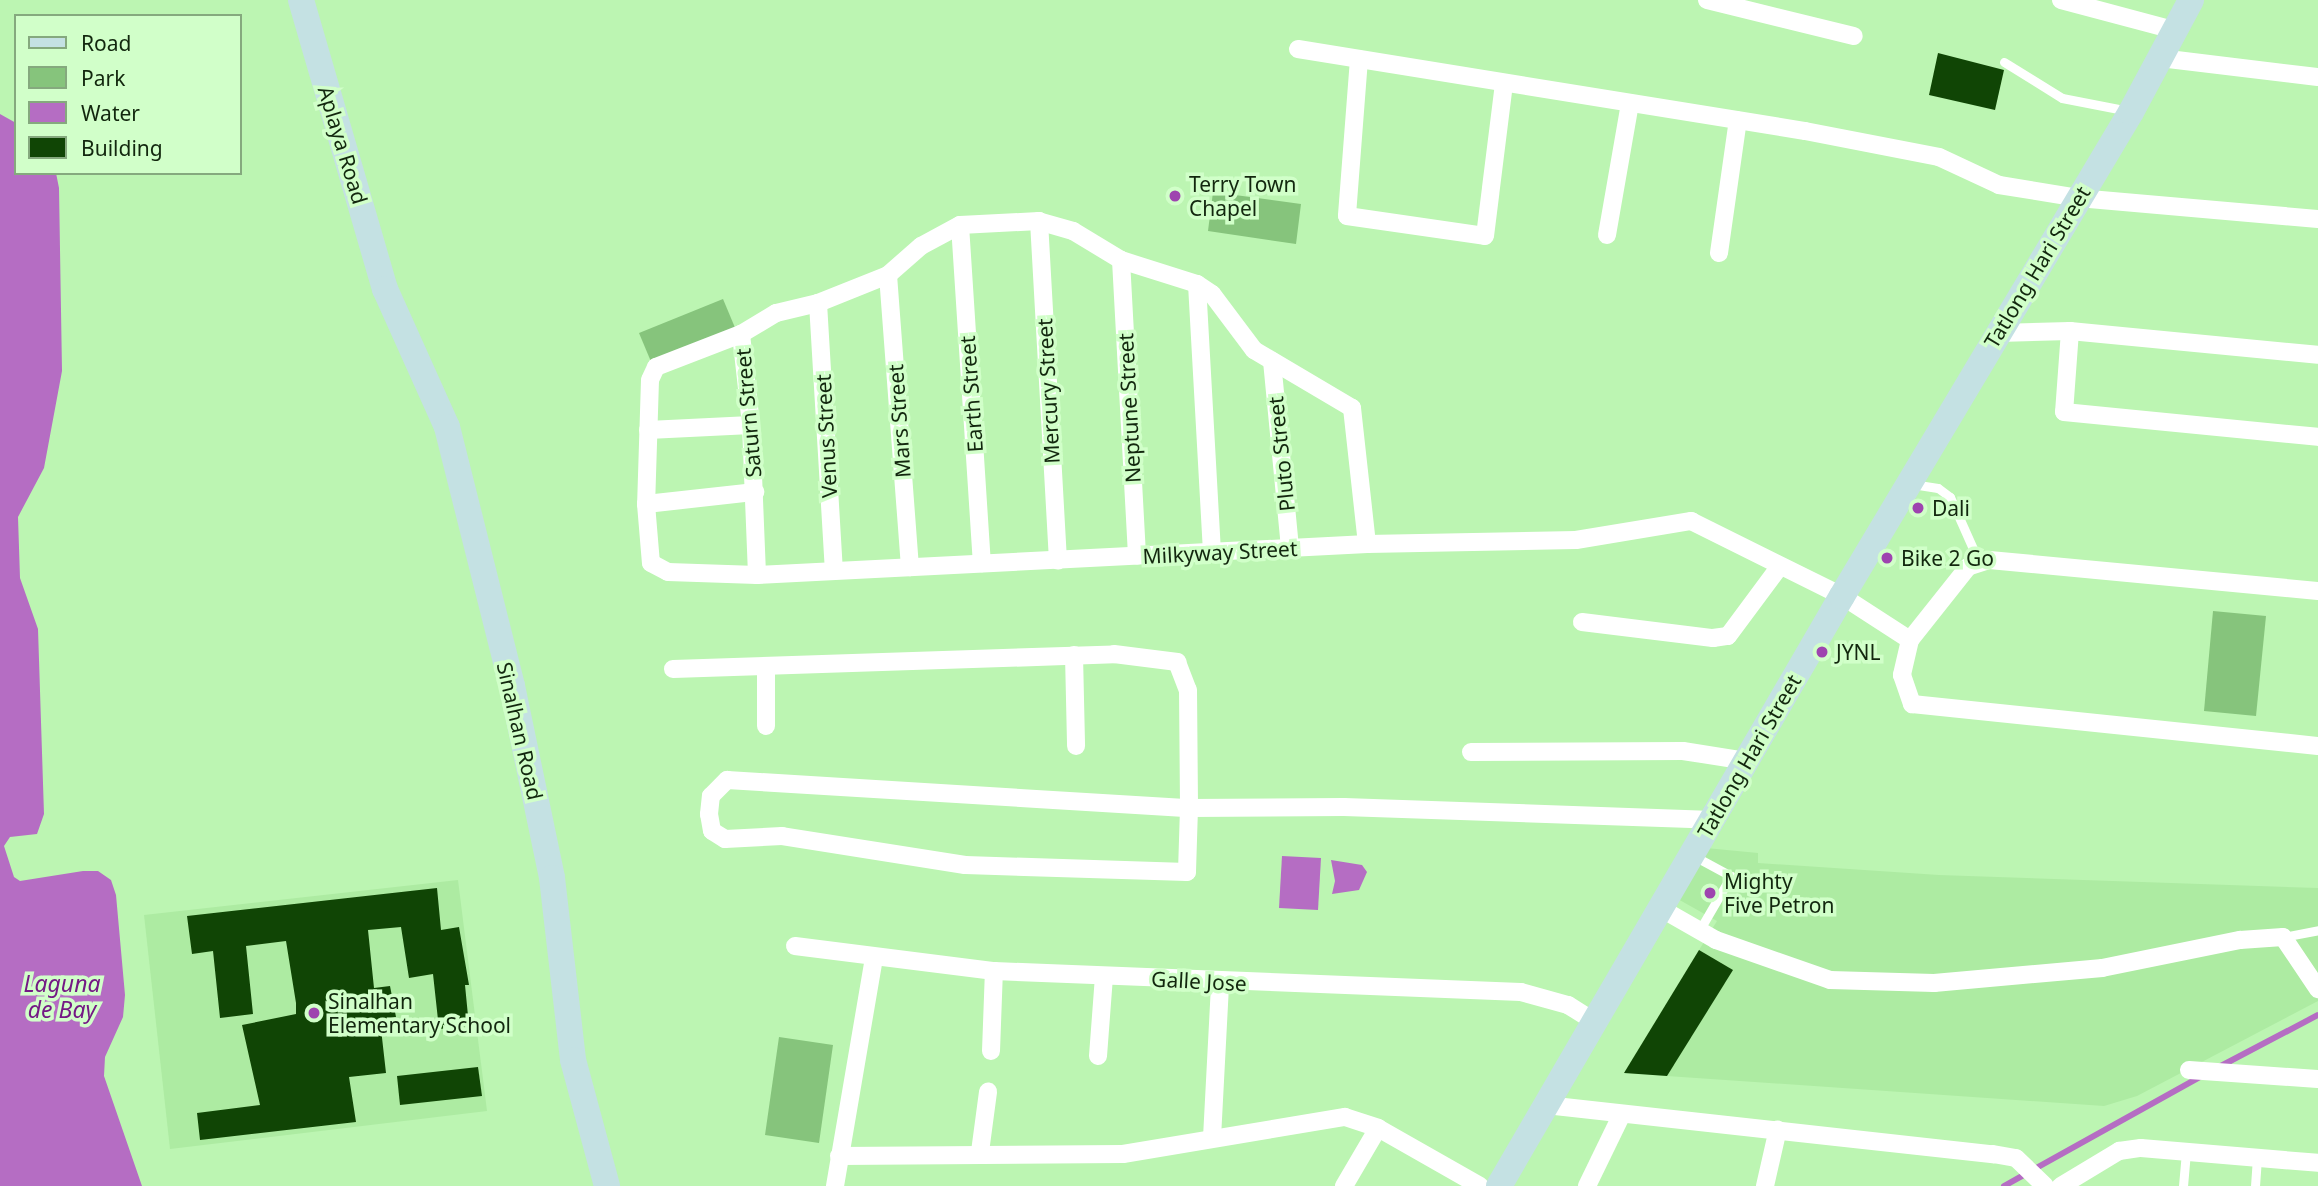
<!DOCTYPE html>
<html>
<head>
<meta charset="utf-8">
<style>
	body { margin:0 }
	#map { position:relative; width:2318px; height:1186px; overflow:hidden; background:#bcf5b2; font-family:"Noto Sans",sans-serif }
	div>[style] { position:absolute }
	.built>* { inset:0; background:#adeba2 }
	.green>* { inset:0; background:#86c47c }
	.water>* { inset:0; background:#b56dc3 }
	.stream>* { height:6px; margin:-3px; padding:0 3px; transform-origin:3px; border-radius:3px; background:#b56dc3 }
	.building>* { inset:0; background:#104505 }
	.lane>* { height:9px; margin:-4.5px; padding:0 4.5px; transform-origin:4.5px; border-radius:4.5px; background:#fff }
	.street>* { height:18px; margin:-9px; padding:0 9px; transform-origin:9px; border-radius:9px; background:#fff }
	.secondary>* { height:26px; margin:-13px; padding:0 13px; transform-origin:13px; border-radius:13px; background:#c4e1e3 }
	.dots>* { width:19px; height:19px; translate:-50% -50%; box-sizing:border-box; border:4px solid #d1ffc9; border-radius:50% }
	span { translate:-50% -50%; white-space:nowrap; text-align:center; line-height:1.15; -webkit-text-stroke:7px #d1ffc9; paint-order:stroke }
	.street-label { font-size:21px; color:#12270e }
	.poi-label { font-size:21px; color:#12270e }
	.left { translate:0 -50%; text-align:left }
	.water-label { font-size:23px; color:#741984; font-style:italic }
	.legend { position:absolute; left:14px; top:14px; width:228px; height:161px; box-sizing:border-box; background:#d1ffc9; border:2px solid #85a97e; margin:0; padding:9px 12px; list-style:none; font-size:21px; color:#12270e }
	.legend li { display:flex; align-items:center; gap:14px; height:35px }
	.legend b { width:35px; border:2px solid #85a97e }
</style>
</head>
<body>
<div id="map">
	<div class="built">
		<i style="clip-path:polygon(1706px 848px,1758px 853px,1758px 863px,1939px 875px,2318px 888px,2318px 1001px,2137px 1096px,2104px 1106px,1667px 1076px,1699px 950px,1717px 921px,1676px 898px)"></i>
		<i style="clip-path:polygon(458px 880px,487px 1111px,170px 1149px,144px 915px)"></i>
	</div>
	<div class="green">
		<i style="clip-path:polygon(1213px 192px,1301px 204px,1296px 244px,1208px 231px)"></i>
		<i style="clip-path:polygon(723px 299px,736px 330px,652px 364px,639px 333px)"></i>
		<i style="clip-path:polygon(2213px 611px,2266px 616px,2256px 716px,2204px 711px)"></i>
		<i style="clip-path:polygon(779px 1037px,833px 1045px,819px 1143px,765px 1135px)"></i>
	</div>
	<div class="water">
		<i style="clip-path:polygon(0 114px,16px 123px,16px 173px,56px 173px,59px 188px,62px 371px,44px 468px,18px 517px,20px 578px,38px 629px,44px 814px,37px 834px,10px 837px,4px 846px,14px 877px,20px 881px,83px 871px,98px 871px,111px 880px,116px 895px,125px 995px,123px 1017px,105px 1057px,104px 1076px,142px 1186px,0 1186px)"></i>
		<i style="clip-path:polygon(1282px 856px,1321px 858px,1318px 910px,1279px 908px)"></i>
		<i style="clip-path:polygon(1331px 860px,1362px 865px,1367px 872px,1359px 890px,1332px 894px,1335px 881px)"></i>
	</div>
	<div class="stream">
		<i style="left:2217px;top:1068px;width:114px;rotate:-27.7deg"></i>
		<i style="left:2004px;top:1186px;width:227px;rotate:-29.1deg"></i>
	</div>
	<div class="building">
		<i style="clip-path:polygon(1938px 53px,2004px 70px,1995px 110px,1929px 95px)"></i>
		<i style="clip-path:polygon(437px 888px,441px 930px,459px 927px,469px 985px,465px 985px,469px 1026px,439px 1029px,433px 974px,409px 978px,401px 927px,368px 930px,374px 988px,390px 986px,396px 1017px,380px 1020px,386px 1073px,349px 1077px,356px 1122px,200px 1140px,197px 1113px,260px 1105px,242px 1025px,296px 1014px,296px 1003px,286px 941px,246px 946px,253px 1014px,220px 1018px,213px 951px,192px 954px,187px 916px)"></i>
		<i style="clip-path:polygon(1699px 950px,1733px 970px,1667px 1076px,1624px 1073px)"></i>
		<i style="clip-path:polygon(478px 1067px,482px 1096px,400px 1105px,397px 1076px)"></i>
	</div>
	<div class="lane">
		<i style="left:2004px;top:62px;width:68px;rotate:31.8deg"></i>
		<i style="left:2062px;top:98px;width:68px;rotate:11deg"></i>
		<i style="left:1912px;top:484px;width:26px;rotate:9deg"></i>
		<i style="left:1938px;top:488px;width:15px;rotate:37deg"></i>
		<i style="left:1950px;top:497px;width:71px;rotate:66deg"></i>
		<i style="left:1694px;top:856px;width:42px;rotate:28.4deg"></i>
		<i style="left:1731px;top:876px;width:64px;rotate:120.2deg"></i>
		<i style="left:2283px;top:937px;width:36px;rotate:-11deg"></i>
		<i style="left:2183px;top:1186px;width:34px;rotate:-85deg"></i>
		<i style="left:2255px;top:1186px;width:28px;rotate:-86deg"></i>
	</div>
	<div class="street">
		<i style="left:1707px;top:0;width:151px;rotate:13.8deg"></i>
		<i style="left:2061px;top:0;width:117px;rotate:14.9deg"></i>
		<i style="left:1298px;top:49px;width:514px;rotate:9.19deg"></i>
		<i style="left:1805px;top:131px;width:136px;rotate:11deg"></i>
		<i style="left:1939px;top:157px;width:66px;rotate:25deg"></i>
		<i style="left:1999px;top:185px;width:80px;rotate:9.3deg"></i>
		<i style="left:2078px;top:198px;width:241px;rotate:5deg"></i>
		<i style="left:2160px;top:58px;width:159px;rotate:6.9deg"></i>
		<i style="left:1359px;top:59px;width:157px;rotate:94.4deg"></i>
		<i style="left:1347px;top:216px;width:139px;rotate:8.2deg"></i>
		<i style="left:1485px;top:236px;width:154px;rotate:-82.9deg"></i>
		<i style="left:1039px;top:221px;width:340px;rotate:86.8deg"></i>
		<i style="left:960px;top:225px;width:339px;rotate:86.3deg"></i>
		<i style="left:1607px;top:235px;width:134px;rotate:-80.1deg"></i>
		<i style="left:1719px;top:253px;width:134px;rotate:-81.9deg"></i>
		<i style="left:1121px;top:260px;width:296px;rotate:86.9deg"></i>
		<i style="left:888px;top:275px;width:293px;rotate:85.7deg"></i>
		<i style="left:1197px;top:284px;width:269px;rotate:86.8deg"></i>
		<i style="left:818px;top:303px;width:266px;rotate:86.6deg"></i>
		<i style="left:2070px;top:331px;width:81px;rotate:94.2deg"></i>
		<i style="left:2064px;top:412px;width:255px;rotate:5.6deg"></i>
		<i style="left:1998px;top:333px;width:72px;rotate:-1.6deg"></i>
		<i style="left:2070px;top:331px;width:249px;rotate:5.5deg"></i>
		<i style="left:741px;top:334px;width:92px;rotate:83.7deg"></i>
		<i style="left:751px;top:425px;width:150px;rotate:87.7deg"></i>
		<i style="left:1272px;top:361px;width:188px;rotate:84.5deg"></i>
		<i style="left:648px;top:430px;width:103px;rotate:-2.8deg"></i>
		<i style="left:646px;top:504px;width:110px;rotate:-6.3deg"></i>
		<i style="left:1367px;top:544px;width:137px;rotate:-96.3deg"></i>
		<i style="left:1352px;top:408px;width:114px;rotate:-149.4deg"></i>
		<i style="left:1254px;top:350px;width:70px;rotate:-126.9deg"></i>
		<i style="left:1212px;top:294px;width:18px;rotate:-146deg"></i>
		<i style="left:1197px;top:284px;width:80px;rotate:-162.5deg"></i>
		<i style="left:1121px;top:260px;width:56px;rotate:-148.9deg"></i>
		<i style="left:1073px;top:231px;width:35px;rotate:-164deg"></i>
		<i style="left:1039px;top:221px;width:79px;rotate:177.1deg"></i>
		<i style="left:960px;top:225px;width:44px;rotate:151.7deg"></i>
		<i style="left:921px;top:246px;width:44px;rotate:138.7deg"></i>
		<i style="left:888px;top:275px;width:75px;rotate:158.2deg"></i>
		<i style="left:818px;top:303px;width:43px;rotate:166.6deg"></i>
		<i style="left:776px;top:313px;width:41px;rotate:149deg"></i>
		<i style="left:741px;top:334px;width:91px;rotate:158.8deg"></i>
		<i style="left:656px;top:367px;width:14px;rotate:115deg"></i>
		<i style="left:650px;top:380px;width:124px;rotate:91.8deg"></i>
		<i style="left:646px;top:504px;width:59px;rotate:85.2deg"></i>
		<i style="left:651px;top:563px;width:19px;rotate:28deg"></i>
		<i style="left:668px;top:572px;width:89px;rotate:1.9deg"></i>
		<i style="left:757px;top:575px;width:611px;rotate:-2.91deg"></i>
		<i style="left:1367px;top:544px;width:209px;rotate:-1.1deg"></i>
		<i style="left:1576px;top:540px;width:117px;rotate:-9.4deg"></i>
		<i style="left:1691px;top:521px;width:169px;rotate:26.4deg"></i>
		<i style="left:1842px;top:596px;width:81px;rotate:32.9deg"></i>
		<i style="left:2318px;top:591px;width:330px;rotate:-174.6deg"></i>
		<i style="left:1989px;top:560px;width:22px;rotate:162deg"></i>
		<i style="left:1968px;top:567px;width:93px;rotate:128.5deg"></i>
		<i style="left:1910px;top:640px;width:36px;rotate:103deg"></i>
		<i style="left:1902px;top:675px;width:31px;rotate:71deg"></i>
		<i style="left:1912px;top:704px;width:408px;rotate:5.9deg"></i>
		<i style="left:1582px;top:622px;width:132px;rotate:7deg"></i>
		<i style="left:1713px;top:638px;width:15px;rotate:-8deg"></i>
		<i style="left:1728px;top:636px;width:87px;rotate:-53.4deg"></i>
		<i style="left:1074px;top:655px;width:91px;rotate:88.7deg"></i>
		<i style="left:673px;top:669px;width:441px;rotate:-1.9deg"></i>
		<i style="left:1114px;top:654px;width:64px;rotate:7.2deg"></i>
		<i style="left:1177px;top:662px;width:30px;rotate:69deg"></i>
		<i style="left:1188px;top:690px;width:118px;rotate:89.5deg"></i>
		<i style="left:1189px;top:808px;width:64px;rotate:91.8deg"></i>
		<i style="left:1187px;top:872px;width:222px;rotate:-178.2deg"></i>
		<i style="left:965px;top:865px;width:185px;rotate:-171deg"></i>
		<i style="left:782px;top:836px;width:57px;rotate:177deg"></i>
		<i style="left:725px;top:839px;width:15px;rotate:-148deg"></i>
		<i style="left:712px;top:831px;width:17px;rotate:-100deg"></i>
		<i style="left:709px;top:814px;width:18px;rotate:-84deg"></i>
		<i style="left:711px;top:796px;width:23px;rotate:-45deg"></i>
		<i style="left:727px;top:780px;width:463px;rotate:3.5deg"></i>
		<i style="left:1189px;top:808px;width:155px;rotate:-0.4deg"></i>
		<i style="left:1344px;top:807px;width:369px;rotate:2deg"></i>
		<i style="left:766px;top:726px;width:60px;rotate:-90deg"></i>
		<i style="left:1471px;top:752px;width:212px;rotate:-0.3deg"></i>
		<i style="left:1683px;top:751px;width:65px;rotate:8.9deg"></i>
		<i style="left:1660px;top:908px;width:64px;rotate:29.7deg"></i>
		<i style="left:1716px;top:940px;width:121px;rotate:19.3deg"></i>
		<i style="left:1830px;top:980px;width:104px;rotate:1.7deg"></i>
		<i style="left:1934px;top:983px;width:169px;rotate:-5.1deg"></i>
		<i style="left:2102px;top:968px;width:141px;rotate:-11.5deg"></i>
		<i style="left:2240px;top:940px;width:43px;rotate:-4deg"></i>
		<i style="left:2283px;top:937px;width:63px;rotate:56.1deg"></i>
		<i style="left:795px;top:946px;width:201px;rotate:7.2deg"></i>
		<i style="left:994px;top:971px;width:527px;rotate:2.28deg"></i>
		<i style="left:1521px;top:992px;width:49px;rotate:15.5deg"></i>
		<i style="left:1568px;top:1005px;width:34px;rotate:32deg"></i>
		<i style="left:991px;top:1051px;width:80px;rotate:-87.9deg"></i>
		<i style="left:1098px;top:1056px;width:80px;rotate:-85.7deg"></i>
		<i style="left:2189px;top:1070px;width:129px;rotate:4deg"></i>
		<i style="left:1546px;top:1105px;width:450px;rotate:6.3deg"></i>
		<i style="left:1993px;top:1154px;width:23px;rotate:10deg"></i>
		<i style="left:2016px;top:1158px;width:40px;rotate:44deg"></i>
		<i style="left:1212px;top:1138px;width:155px;rotate:-87deg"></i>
		<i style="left:980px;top:1152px;width:61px;rotate:-82.4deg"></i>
		<i style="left:839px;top:1156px;width:284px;rotate:-0.4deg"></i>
		<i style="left:1123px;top:1154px;width:225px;rotate:-9.5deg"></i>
		<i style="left:1345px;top:1117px;width:35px;rotate:18deg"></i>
		<i style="left:1378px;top:1128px;width:117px;rotate:29.6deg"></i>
		<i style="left:835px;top:1186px;width:230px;rotate:-80.3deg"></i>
		<i style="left:1344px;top:1186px;width:67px;rotate:-59.6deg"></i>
		<i style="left:1587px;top:1186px;width:80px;rotate:-64.1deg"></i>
		<i style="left:1765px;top:1186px;width:58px;rotate:-77.2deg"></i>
		<i style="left:2061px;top:1186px;width:68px;rotate:-31.1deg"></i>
		<i style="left:2119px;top:1151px;width:22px;rotate:-8deg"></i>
		<i style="left:2141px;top:1148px;width:178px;rotate:4.8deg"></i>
	</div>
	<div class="secondary">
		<i style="left:301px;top:0;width:301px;rotate:73.8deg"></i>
		<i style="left:385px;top:289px;width:151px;rotate:65.8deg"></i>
		<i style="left:447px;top:427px;width:267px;rotate:75.9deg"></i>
		<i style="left:512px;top:686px;width:196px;rotate:78.2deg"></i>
		<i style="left:552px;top:878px;width:183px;rotate:83.4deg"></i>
		<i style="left:573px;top:1060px;width:131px;rotate:74.9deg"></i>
		<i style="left:1499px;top:1186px;width:682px;rotate:-59.83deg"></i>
		<i style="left:1842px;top:596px;width:564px;rotate:-59.16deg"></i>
		<i style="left:2131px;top:112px;width:127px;rotate:-61.8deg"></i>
	</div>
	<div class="dots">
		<i style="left:1175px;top:196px;background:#9e44af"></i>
		<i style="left:1918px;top:508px;background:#9e44af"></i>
		<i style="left:1887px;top:558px;background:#9e44af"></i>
		<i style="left:1822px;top:652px;background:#9e44af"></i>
		<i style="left:1710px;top:893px;background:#9e44af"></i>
		<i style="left:314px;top:1013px;background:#9e44af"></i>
	</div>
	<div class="street-label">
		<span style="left:343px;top:145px;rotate:73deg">Aplaya Road</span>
		<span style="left:2037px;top:267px;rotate:-59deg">Tatlong Hari Street</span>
		<span style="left:1048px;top:391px;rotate:-93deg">Mercury Street</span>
		<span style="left:971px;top:394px;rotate:-94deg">Earth Street</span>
		<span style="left:1129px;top:408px;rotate:-93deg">Neptune Street</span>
		<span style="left:748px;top:413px;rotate:-95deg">Saturn Street</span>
		<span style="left:899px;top:421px;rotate:-94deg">Mars Street</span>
		<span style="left:826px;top:436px;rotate:-93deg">Venus Street</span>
		<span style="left:1281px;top:454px;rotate:-96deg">Pluto Street</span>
		<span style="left:1220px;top:552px;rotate:-3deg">Milkyway Street</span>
		<span style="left:520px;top:731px;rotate:77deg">Sinalhan Road</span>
		<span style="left:1749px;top:756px;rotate:-60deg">Tatlong Hari Street</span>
		<span style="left:1199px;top:981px;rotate:3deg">Galle Jose</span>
	</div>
	<div class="poi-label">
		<span class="left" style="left:1189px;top:196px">Terry Town<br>Chapel</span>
		<span class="left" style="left:1932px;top:508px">Dali</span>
		<span class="left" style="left:1901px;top:558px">Bike 2 Go</span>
		<span class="left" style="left:1836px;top:652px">JYNL</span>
		<span class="left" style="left:1724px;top:893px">Mighty<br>Five Petron</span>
		<span class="left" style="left:328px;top:1013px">Sinalhan<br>Elementary School</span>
	</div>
	<div class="water-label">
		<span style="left:62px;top:996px">Laguna<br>de Bay</span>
	</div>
	<ul class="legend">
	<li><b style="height:9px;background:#c4e1e3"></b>Road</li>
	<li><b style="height:19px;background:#86c47c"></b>Park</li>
	<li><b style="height:19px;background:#b56dc3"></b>Water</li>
	<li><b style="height:19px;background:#104505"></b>Building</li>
	</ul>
</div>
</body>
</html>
